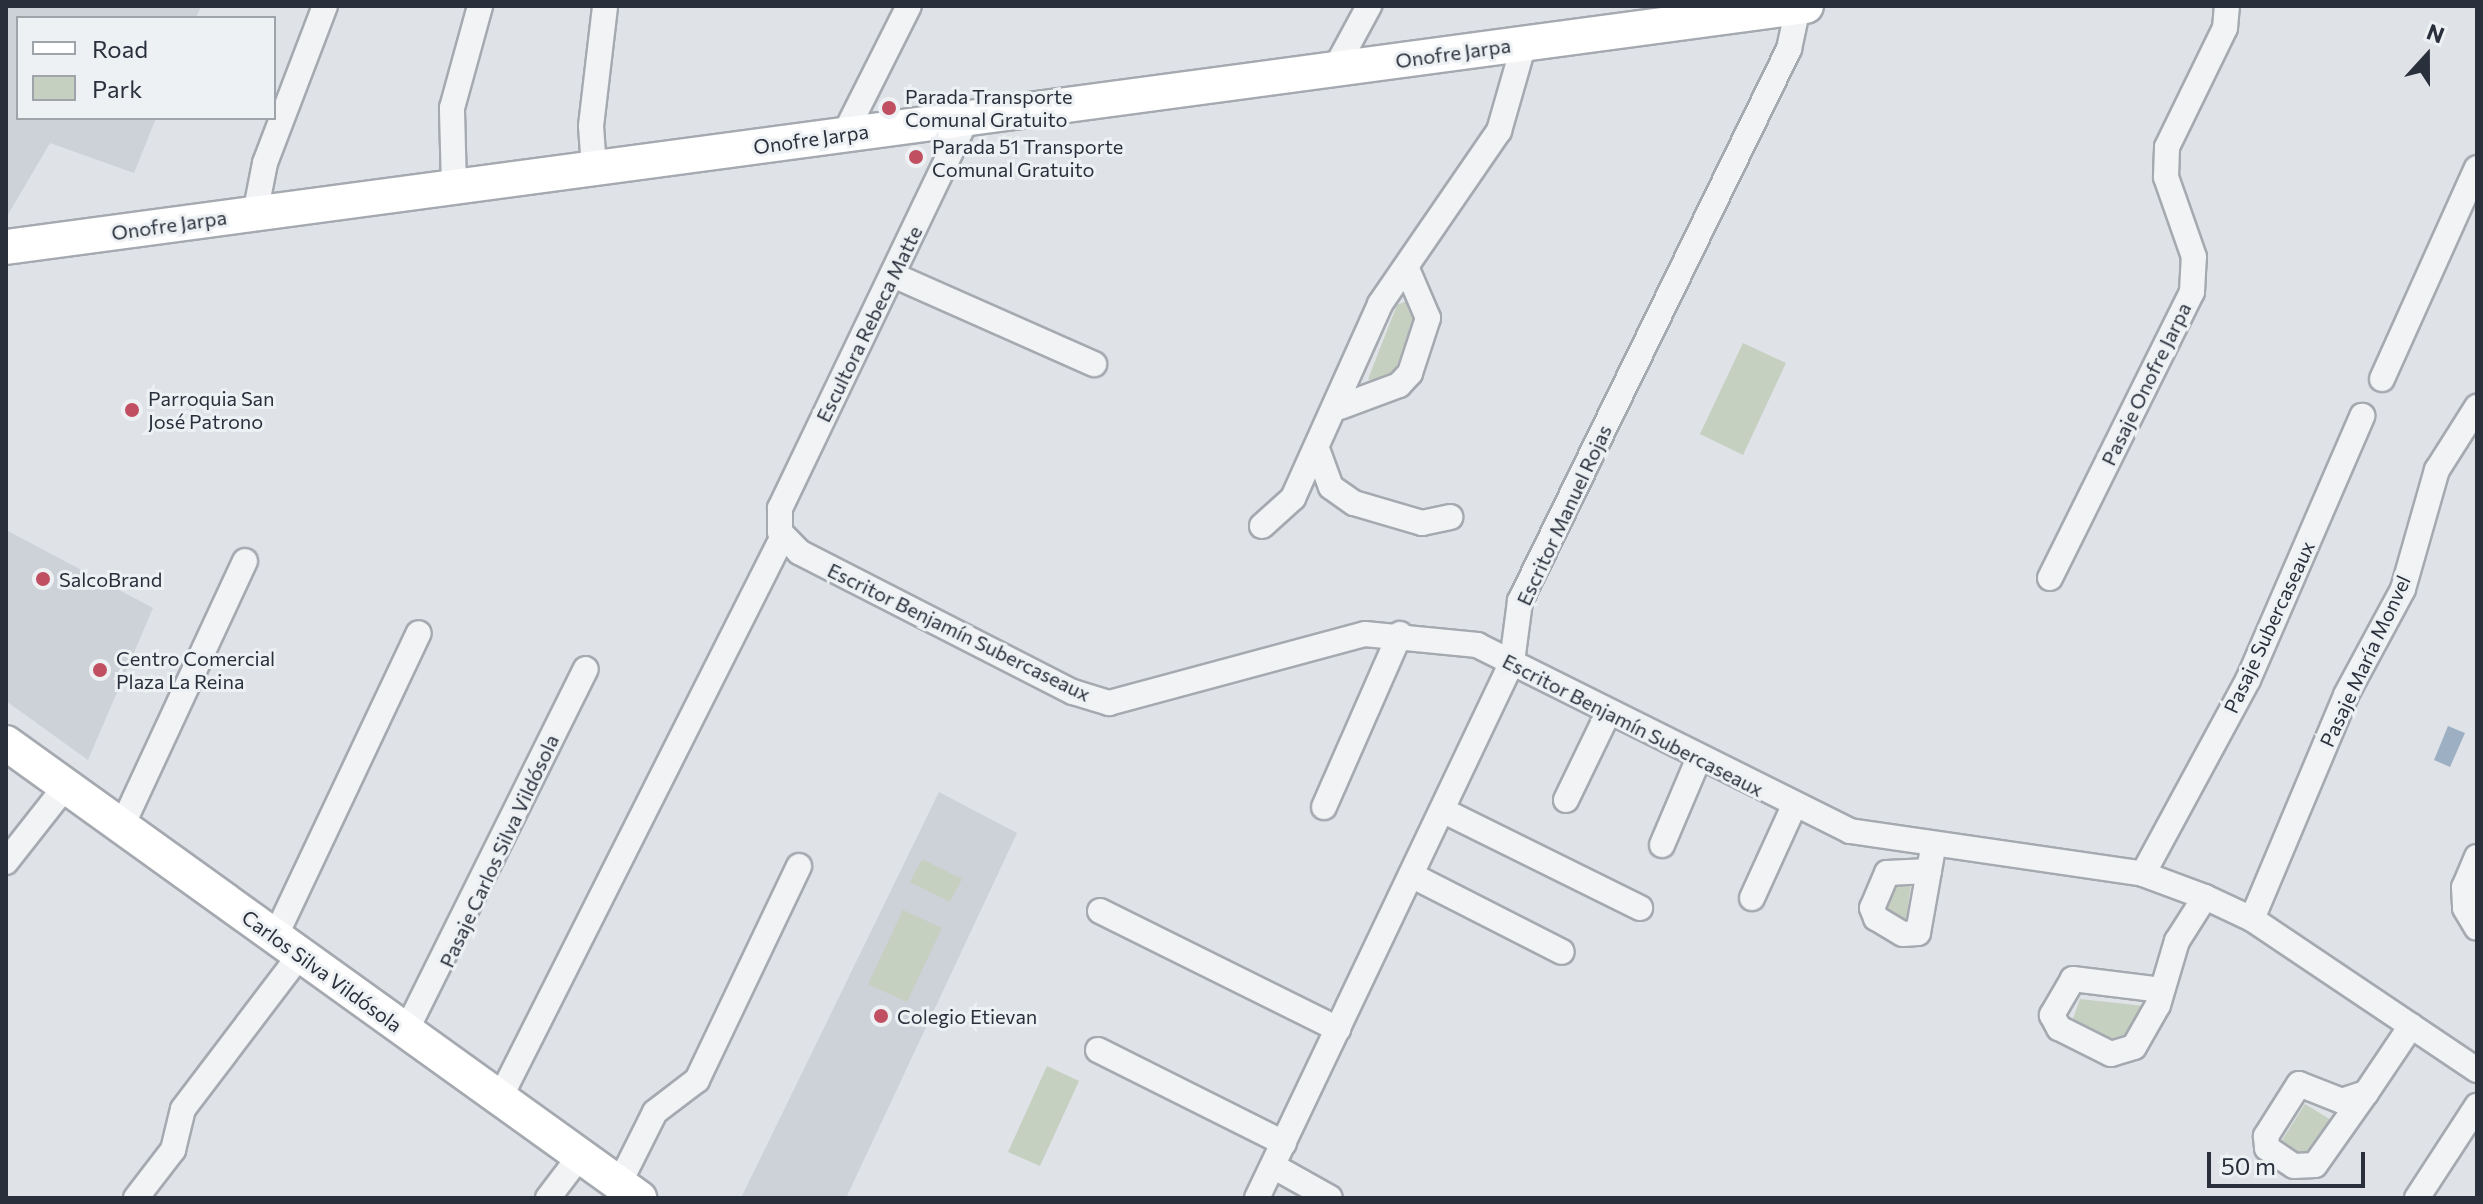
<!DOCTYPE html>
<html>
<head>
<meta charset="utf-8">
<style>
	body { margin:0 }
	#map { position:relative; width:2483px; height:1204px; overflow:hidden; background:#dfe2e7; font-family:Commissioner,sans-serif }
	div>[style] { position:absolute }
	.built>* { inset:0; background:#cdd1d8 }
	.green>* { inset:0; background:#c5d0c1 }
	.water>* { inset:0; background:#9db0c3 }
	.roads { filter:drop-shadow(2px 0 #a5a9b0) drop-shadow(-2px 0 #a5a9b0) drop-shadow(0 2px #a5a9b0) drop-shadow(0 -2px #a5a9b0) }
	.street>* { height:24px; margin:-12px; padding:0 12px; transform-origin:12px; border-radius:12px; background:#f1f3f5 }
	.secondary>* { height:34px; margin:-17px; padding:0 17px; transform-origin:17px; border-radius:17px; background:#fff }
	.dots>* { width:22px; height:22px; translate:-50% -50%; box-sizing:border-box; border:4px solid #eef1f4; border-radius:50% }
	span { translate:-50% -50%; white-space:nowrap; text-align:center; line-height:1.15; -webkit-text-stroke:6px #eef1f4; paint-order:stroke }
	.street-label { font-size:20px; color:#29303c }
	.poi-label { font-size:20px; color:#29303c }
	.left { translate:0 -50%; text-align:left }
	.frame { position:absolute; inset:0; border:8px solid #29303c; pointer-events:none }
	.legend { position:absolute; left:16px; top:16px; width:260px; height:104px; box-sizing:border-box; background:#eef1f4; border:2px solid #9fa4aa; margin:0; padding:10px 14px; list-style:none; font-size:24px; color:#29303c }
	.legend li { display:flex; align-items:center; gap:16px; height:40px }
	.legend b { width:40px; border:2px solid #9fa4aa }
	.north { position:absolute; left:2387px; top:16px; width:80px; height:80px; -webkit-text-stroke:6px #eef1f4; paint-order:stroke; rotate:21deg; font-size:22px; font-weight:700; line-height:32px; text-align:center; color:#29303c }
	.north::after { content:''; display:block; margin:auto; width:28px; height:36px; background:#29303c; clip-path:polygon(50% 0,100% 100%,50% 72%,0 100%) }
	.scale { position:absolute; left:2207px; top:1152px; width:158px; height:36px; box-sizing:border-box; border:4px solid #29303c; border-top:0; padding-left:10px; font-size:24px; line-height:28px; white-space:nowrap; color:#29303c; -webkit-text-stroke:6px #eef1f4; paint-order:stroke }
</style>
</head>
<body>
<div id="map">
	<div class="built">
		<i style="clip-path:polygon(6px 6px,201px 6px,196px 18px,18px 18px,18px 118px,156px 118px,134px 173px,50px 143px,6px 218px)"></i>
		<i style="clip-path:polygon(6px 530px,153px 608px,88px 760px,6px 701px)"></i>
		<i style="clip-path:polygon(939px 792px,1017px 833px,846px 1198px,741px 1198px)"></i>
	</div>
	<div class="green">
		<i style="clip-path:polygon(1409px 300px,1417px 317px,1388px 387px,1368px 379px,1397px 305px)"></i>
		<i style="clip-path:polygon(1743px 343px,1786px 363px,1743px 455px,1700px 434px)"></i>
		<i style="clip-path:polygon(922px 859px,962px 879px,950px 902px,910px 882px)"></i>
		<i style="clip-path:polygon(1896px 880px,1911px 883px,1906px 922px,1884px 911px)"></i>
		<i style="clip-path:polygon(903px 910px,942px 928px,907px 1002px,868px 984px)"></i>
		<i style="clip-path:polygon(2080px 999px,2144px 1006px,2117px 1055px,2070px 1027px)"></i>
		<i style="clip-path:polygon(1047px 1066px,1079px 1081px,1040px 1166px,1008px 1152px)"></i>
		<i style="clip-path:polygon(2305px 1104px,2336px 1123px,2310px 1164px,2279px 1145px)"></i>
	</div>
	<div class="water">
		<i style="clip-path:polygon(2448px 726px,2465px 733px,2450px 767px,2434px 760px)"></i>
	</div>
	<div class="roads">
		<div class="street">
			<i style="left:1335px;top:69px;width:72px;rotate:-61.6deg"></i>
			<i style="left:967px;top:118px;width:433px;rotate:115.6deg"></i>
			<i style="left:780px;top:508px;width:24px;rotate:90deg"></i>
			<i style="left:780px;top:532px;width:28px;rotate:46deg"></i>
			<i style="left:799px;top:552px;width:308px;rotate:27.1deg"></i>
			<i style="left:1073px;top:692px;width:38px;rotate:17deg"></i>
			<i style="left:1109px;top:703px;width:265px;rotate:-15.1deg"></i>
			<i style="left:1365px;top:634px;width:113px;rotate:5.6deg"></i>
			<i style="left:1477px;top:645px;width:417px;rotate:26.5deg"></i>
			<i style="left:1850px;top:831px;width:296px;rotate:8.3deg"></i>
			<i style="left:2143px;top:874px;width:66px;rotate:20.4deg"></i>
			<i style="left:2205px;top:897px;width:52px;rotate:25.1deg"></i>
			<i style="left:2252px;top:919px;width:271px;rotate:33.9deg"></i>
			<i style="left:844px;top:135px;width:144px;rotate:-63.3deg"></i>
			<i style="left:594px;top:168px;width:42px;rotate:-94.1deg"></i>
			<i style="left:591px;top:126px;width:121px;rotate:-83.3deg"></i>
			<i style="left:454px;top:187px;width:79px;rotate:-91.5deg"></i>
			<i style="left:452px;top:108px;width:106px;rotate:-74.6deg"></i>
			<i style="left:255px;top:214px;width:52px;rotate:-78.9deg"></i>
			<i style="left:265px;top:163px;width:168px;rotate:-69.1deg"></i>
			<i style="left:893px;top:275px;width:220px;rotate:23.9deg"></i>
			<i style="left:2382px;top:379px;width:231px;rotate:-65.8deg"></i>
			<i style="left:1340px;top:407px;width:63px;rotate:-20.4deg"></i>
			<i style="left:1399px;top:385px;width:16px;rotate:-47deg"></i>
			<i style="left:1410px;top:373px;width:58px;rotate:-71.9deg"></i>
			<i style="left:1428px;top:318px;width:53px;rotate:-113.2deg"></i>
			<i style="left:1317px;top:449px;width:40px;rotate:69.8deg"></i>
			<i style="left:1331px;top:487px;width:28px;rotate:35deg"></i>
			<i style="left:1354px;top:503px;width:71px;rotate:16.4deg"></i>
			<i style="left:1422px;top:523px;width:29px;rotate:-12deg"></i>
			<i style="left:1262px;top:526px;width:42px;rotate:-42.1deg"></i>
			<i style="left:1293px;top:498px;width:213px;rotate:-65.8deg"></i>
			<i style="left:1380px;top:304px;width:210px;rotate:-55.5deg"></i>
			<i style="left:1499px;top:131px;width:91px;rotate:-74deg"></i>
			<i style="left:2050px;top:578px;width:319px;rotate:-63.6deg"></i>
			<i style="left:2192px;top:292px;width:35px;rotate:-87deg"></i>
			<i style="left:2194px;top:257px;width:85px;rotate:-109.3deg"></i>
			<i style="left:2166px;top:177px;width:30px;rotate:-88deg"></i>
			<i style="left:2167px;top:147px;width:132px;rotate:-64deg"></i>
			<i style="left:2225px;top:28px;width:22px;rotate:-85deg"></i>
			<i style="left:1566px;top:800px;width:97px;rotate:-64.2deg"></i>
			<i style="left:1324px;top:807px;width:189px;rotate:-66.3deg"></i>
			<i style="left:1442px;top:810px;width:221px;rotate:26.3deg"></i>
			<i style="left:122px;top:826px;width:292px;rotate:-65.1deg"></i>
			<i style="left:1662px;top:845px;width:92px;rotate:-67deg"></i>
			<i style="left:2477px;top:857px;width:33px;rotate:113deg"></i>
			<i style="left:2464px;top:887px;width:21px;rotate:87deg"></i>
			<i style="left:2465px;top:908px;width:23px;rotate:59deg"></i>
			<i style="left:6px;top:862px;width:95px;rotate:-51.8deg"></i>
			<i style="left:1929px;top:871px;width:42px;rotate:177.3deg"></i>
			<i style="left:1887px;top:873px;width:38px;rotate:113deg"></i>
			<i style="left:1872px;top:908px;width:11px;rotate:68deg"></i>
			<i style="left:1876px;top:918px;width:31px;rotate:31deg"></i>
			<i style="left:1903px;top:934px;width:15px;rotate:-4deg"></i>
			<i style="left:1918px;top:933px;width:86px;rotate:-80deg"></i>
			<i style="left:2143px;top:874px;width:221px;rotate:-61.6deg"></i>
			<i style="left:2248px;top:680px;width:288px;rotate:-66.6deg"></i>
			<i style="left:1411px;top:875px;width:169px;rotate:27deg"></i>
			<i style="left:1752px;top:898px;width:101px;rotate:-65.5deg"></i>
			<i style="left:1100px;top:911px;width:266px;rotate:26.4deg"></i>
			<i style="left:2252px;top:919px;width:243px;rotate:-67.2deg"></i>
			<i style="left:2346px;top:695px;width:120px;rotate:-61.7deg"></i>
			<i style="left:2403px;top:589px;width:124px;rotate:-74.1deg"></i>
			<i style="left:2437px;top:470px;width:75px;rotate:-57.6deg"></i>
			<i style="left:275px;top:937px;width:336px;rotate:-64.7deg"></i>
			<i style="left:2162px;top:990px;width:90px;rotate:-173deg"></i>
			<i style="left:2073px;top:979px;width:42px;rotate:120.3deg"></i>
			<i style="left:2052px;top:1015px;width:15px;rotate:62deg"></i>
			<i style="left:2059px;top:1028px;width:58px;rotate:26.6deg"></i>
			<i style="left:2111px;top:1054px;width:24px;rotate:-17deg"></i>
			<i style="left:2134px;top:1047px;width:48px;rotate:-60.3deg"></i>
			<i style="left:2158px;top:1005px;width:67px;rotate:-73.5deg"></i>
			<i style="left:2177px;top:941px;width:52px;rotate:-57.5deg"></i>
			<i style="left:406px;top:1031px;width:404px;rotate:-63.6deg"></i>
			<i style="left:1098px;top:1050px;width:208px;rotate:26.6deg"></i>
			<i style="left:2366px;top:1093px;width:25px;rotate:162deg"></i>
			<i style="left:2342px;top:1101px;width:46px;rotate:-158.4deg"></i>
			<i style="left:2299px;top:1084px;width:62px;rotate:122.4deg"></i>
			<i style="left:2266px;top:1136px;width:12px;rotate:85deg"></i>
			<i style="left:2267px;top:1148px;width:32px;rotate:34deg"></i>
			<i style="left:2294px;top:1166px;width:21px;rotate:-3deg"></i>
			<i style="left:2315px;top:1165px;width:88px;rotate:-54.7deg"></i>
			<i style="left:2366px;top:1093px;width:81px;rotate:-56.1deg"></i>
			<i style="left:500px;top:1098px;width:629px;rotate:-63.27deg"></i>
			<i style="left:1273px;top:1166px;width:65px;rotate:29.3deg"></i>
			<i style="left:619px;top:1184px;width:80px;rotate:-63.4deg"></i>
			<i style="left:655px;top:1112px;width:53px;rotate:-37.3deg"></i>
			<i style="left:697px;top:1080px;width:237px;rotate:-64.5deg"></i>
			<i style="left:136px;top:1198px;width:61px;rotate:-52.4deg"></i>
			<i style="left:173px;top:1150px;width:42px;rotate:-76.3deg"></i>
			<i style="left:183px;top:1109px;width:193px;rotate:-52.8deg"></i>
			<i style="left:548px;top:1198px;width:53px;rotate:-52.7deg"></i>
			<i style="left:1257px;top:1198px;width:594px;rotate:-64.56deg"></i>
			<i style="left:1512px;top:662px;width:62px;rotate:-82.5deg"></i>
			<i style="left:1520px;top:601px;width:614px;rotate:-64.02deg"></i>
			<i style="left:1789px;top:49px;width:43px;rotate:-77.9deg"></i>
			<i style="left:2417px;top:1198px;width:110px;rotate:-56.9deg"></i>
		</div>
		<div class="secondary">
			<i style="left:6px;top:247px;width:1816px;rotate:-7.63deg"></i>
			<i style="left:6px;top:743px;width:780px;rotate:35.71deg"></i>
		</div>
	</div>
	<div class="dots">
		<i style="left:889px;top:108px;background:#c04f61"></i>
		<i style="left:916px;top:157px;background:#c04f61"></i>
		<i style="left:132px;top:410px;background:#c04f61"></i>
		<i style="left:43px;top:579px;background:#c04f61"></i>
		<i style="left:100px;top:670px;background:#c04f61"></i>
		<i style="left:881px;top:1016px;background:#c04f61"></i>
	</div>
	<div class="street-label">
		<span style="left:1453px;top:53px;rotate:-8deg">Onofre Jarpa</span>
		<span style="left:811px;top:139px;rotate:-8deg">Onofre Jarpa</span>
		<span style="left:169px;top:225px;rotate:-8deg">Onofre Jarpa</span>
		<span style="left:869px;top:324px;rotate:-64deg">Escultora Rebeca Matte</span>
		<span style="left:2146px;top:384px;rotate:-64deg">Pasaje Onofre Jarpa</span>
		<span style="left:1564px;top:515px;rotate:-65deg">Escritor Manuel Rojas</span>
		<span style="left:2269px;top:627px;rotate:-65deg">Pasaje Subercaseaux</span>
		<span style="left:959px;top:632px;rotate:26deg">Escritor Benjamín Subercaseaux</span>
		<span style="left:2365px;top:661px;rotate:-65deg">Pasaje María Monvel</span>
		<span style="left:1633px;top:725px;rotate:27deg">Escritor Benjamín Subercaseaux</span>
		<span style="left:499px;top:851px;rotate:-65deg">Pasaje Carlos Silva Vildósola</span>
		<span style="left:322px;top:971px;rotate:36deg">Carlos Silva Vildósola</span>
	</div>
	<div class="poi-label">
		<span class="left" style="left:905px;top:108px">Parada Transporte<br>Comunal Gratuito</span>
		<span class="left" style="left:932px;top:158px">Parada 51 Transporte<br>Comunal Gratuito</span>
		<span class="left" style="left:148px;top:410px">Parroquia San<br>José Patrono</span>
		<span class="left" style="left:59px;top:579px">SalcoBrand</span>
		<span class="left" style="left:116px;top:670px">Centro Comercial<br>Plaza La Reina</span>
		<span class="left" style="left:897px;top:1016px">Colegio Etievan</span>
	</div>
	<div class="frame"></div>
	<ul class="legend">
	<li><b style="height:10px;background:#fff"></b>Road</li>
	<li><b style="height:22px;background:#c5d0c1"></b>Park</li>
	</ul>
	<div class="north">N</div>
	<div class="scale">50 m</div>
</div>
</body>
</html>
